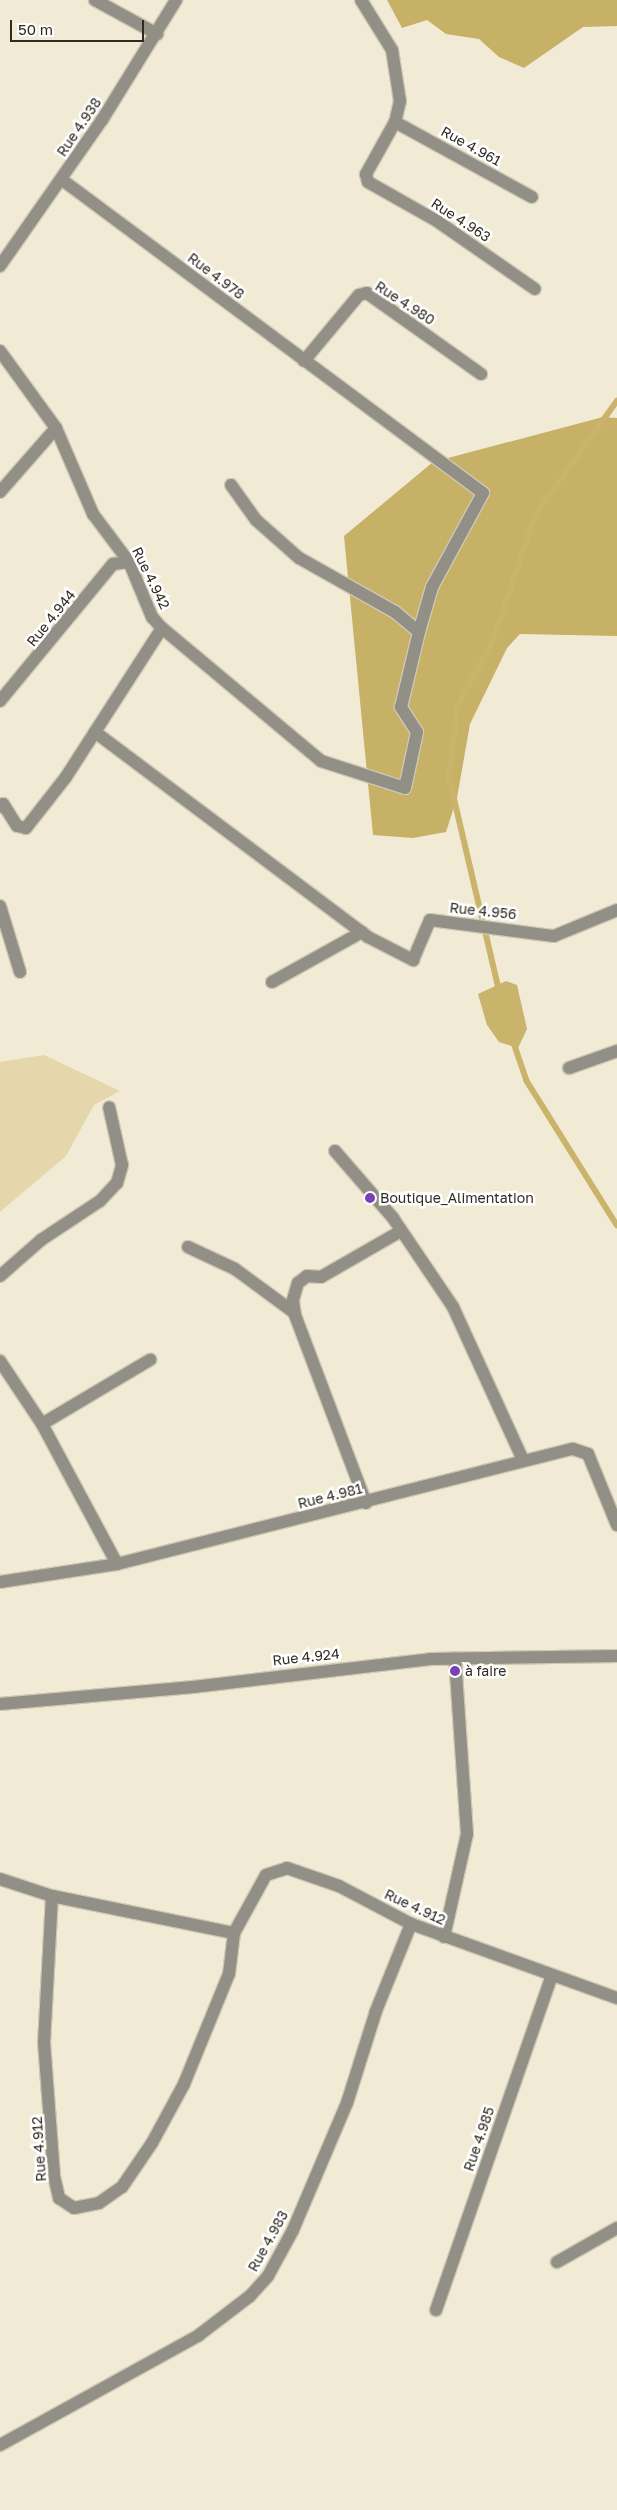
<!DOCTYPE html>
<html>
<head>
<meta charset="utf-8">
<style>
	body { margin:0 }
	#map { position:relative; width:617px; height:2510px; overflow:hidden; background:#f1ebd5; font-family:"Golos Text",sans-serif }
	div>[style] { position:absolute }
	.green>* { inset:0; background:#e5d7ab }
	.forest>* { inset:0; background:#c7b167 }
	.water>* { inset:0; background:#cab36a }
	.stream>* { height:5.5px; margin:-2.75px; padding:0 2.75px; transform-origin:2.75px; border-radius:2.75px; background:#cab36a }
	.roads { filter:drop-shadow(1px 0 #cec8b5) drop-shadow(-1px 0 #cec8b5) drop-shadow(0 1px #cec8b5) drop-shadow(0 -1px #cec8b5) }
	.minor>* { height:12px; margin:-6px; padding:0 6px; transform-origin:6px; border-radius:6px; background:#918f86 }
	.dots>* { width:14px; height:14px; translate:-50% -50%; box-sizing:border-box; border:2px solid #fff; border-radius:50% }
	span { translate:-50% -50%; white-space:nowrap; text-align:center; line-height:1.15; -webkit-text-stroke:5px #fff; paint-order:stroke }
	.street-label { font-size:14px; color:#2e2b23 }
	.poi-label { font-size:14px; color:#2e2b23 }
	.left { translate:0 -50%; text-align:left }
	.scale { position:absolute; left:10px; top:20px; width:134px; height:22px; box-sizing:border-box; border:2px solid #2e2b23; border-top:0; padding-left:6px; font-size:15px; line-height:18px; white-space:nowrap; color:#2e2b23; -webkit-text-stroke:4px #fff; paint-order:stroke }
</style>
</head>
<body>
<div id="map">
	<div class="green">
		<i style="clip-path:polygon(44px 1055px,120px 1091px,94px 1105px,66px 1156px,0 1212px,0 1062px)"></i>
	</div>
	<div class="forest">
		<i style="clip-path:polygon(387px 0,617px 0,617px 26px,583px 27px,524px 68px,499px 57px,479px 39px,446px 34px,427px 20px,402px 28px)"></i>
		<i style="clip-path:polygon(603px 417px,617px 418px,617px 636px,520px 634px,507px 648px,470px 724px,457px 798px,446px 832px,413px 838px,373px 835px,344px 536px,433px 462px)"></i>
	</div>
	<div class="water">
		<i style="clip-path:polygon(506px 981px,517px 985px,527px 1029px,518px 1048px,499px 1042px,487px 1025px,478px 994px)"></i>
	</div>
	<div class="stream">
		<i style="left:499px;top:991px;width:219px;rotate:-103.2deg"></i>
		<i style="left:449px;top:778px;width:70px;rotate:-83.5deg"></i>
		<i style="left:457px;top:708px;width:75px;rotate:-62.1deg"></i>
		<i style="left:492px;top:642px;width:135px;rotate:-71deg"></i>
		<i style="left:536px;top:514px;width:139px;rotate:-54.4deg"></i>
		<i style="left:514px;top:1043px;width:40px;rotate:71.1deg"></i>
		<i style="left:527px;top:1081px;width:170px;rotate:58deg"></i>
	</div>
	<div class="roads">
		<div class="minor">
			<i style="left:95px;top:0;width:71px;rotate:28.7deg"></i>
			<i style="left:361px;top:0;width:59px;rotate:58.2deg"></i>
			<i style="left:392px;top:50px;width:52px;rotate:81.1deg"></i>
			<i style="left:400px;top:101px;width:22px;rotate:103deg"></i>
			<i style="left:395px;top:122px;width:60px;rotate:119.1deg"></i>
			<i style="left:366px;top:174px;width:8px;rotate:76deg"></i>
			<i style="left:368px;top:182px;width:79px;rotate:29.5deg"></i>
			<i style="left:437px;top:221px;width:119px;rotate:34.8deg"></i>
			<i style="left:395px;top:122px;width:156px;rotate:28.7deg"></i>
			<i style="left:61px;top:179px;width:526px;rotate:36.65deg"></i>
			<i style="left:483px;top:493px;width:107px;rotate:118.5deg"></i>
			<i style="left:432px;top:587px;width:47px;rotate:106.1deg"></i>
			<i style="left:0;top:266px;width:178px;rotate:-55.1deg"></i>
			<i style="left:102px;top:120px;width:141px;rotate:-58.3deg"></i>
			<i style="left:0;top:351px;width:95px;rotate:54deg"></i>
			<i style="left:56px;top:428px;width:94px;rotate:66.7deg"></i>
			<i style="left:93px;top:514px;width:60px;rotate:53.1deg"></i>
			<i style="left:129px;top:562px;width:60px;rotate:67.3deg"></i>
			<i style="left:152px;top:617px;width:15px;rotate:48deg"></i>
			<i style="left:162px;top:628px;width:177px;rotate:122.8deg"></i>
			<i style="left:66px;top:777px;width:65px;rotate:128.1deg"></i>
			<i style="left:26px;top:828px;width:9px;rotate:-167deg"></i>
			<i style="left:17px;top:826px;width:26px;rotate:-122deg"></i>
			<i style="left:3px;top:804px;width:4px;rotate:135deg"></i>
			<i style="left:304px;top:361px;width:86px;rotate:-50.2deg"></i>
			<i style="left:359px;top:295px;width:8px;rotate:-14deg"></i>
			<i style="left:367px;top:293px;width:140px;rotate:35.4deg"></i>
			<i style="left:0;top:492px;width:85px;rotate:-48.8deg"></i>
			<i style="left:162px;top:628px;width:207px;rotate:39.9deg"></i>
			<i style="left:321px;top:761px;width:88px;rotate:17.8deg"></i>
			<i style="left:405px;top:788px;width:57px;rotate:-77.9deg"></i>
			<i style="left:417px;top:732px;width:30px;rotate:-123deg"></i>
			<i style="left:401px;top:707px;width:77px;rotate:-76.5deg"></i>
			<i style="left:419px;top:632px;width:31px;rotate:-140deg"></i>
			<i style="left:395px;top:612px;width:110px;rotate:-150.6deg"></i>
			<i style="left:299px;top:558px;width:57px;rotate:-138.5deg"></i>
			<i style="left:256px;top:520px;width:43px;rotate:-125.5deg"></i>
			<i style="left:0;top:701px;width:178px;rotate:-50.5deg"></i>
			<i style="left:113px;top:564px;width:16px;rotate:-7deg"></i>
			<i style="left:95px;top:732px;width:341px;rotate:36.9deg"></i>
			<i style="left:368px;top:937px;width:51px;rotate:27.1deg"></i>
			<i style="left:413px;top:960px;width:43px;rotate:-67deg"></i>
			<i style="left:430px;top:920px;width:125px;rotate:7.4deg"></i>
			<i style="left:554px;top:936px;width:68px;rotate:-22.4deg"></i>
			<i style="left:0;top:906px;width:69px;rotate:73.1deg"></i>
			<i style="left:272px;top:982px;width:103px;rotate:-29.1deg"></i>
			<i style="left:569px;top:1068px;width:51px;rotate:-19.5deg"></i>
			<i style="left:335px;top:1151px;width:89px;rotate:49.1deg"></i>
			<i style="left:393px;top:1218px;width:107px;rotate:56deg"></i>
			<i style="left:453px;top:1307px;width:166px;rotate:65.4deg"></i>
			<i style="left:188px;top:1247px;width:52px;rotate:25.1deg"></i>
			<i style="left:235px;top:1269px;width:74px;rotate:36.3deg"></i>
			<i style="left:0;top:1276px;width:55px;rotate:-41.3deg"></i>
			<i style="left:41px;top:1240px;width:71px;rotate:-33.5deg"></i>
			<i style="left:100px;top:1201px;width:25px;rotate:-47deg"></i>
			<i style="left:117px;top:1183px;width:19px;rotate:-74deg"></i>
			<i style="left:122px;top:1165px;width:59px;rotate:-102.6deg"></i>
			<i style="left:0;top:1361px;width:76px;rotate:56.3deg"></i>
			<i style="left:42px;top:1424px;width:159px;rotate:61.8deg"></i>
			<i style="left:42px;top:1424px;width:126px;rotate:-30.7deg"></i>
			<i style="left:366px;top:1503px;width:201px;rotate:-110.7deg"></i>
			<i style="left:295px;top:1315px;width:15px;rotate:-98deg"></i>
			<i style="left:293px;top:1300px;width:18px;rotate:-74deg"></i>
			<i style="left:298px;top:1283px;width:11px;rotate:-38deg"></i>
			<i style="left:307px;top:1276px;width:14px;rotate:4deg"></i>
			<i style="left:321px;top:1277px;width:92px;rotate:-29.9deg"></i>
			<i style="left:0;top:1582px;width:118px;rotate:-8.7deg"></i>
			<i style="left:117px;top:1564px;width:470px;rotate:-14.2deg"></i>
			<i style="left:573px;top:1449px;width:16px;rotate:18deg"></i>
			<i style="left:588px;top:1454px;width:77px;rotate:67.8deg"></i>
			<i style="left:0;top:1704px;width:194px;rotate:-5deg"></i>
			<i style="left:193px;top:1687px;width:239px;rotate:-6.7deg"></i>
			<i style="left:430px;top:1659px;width:187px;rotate:-0.9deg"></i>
			<i style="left:0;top:1879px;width:55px;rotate:18.1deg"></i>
			<i style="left:52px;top:1896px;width:186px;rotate:11.5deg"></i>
			<i style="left:234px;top:1933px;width:66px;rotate:-61.1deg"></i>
			<i style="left:266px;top:1875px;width:22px;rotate:-18deg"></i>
			<i style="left:287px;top:1868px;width:55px;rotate:19.1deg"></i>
			<i style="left:339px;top:1886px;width:81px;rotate:27.8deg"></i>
			<i style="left:411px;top:1924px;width:219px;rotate:19.8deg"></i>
			<i style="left:52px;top:1896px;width:146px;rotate:93.1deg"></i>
			<i style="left:44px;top:2042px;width:134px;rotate:85.7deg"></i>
			<i style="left:54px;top:2176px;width:23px;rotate:77deg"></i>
			<i style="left:59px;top:2198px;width:18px;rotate:34deg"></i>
			<i style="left:74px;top:2208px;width:25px;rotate:-11deg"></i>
			<i style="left:99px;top:2203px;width:28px;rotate:-35deg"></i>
			<i style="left:122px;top:2187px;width:53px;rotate:-55.7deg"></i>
			<i style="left:152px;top:2143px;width:67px;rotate:-61.5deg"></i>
			<i style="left:184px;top:2084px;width:119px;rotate:-67.8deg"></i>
			<i style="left:229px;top:1974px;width:41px;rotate:-83deg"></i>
			<i style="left:444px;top:1937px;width:106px;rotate:-77.4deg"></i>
			<i style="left:467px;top:1834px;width:176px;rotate:-93.9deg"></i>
			<i style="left:557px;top:2262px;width:69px;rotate:-29.5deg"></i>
			<i style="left:436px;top:2310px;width:352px;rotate:-70.9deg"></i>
			<i style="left:0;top:2445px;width:227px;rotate:-28.9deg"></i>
			<i style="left:199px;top:2335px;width:64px;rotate:-37.4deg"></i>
			<i style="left:250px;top:2296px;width:27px;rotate:-48deg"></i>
			<i style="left:268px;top:2276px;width:52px;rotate:-61.5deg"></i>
			<i style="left:293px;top:2230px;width:138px;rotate:-67deg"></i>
			<i style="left:347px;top:2103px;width:96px;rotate:-72.5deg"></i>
			<i style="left:376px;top:2011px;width:94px;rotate:-68.1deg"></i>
		</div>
	</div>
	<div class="dots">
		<i style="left:370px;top:1198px;background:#7a41b7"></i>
		<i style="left:455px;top:1671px;background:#7a41b7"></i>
	</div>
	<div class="street-label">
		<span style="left:79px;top:127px;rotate:-56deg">Rue 4.938</span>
		<span style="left:471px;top:146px;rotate:29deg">Rue 4.961</span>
		<span style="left:461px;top:220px;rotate:33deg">Rue 4.963</span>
		<span style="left:216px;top:276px;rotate:37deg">Rue 4.978</span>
		<span style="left:405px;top:303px;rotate:33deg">Rue 4.980</span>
		<span style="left:151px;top:578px;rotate:64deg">Rue 4.942</span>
		<span style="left:51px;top:618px;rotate:-51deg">Rue 4.944</span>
		<span style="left:483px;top:911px;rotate:6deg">Rue 4.956</span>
		<span style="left:330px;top:1496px;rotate:-14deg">Rue 4.981</span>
		<span style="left:306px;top:1657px;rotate:-6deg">Rue 4.924</span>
		<span style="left:415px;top:1907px;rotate:25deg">Rue 4.912</span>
		<span style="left:479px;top:2139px;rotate:-71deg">Rue 4.985</span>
		<span style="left:39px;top:2149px;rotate:-94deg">Rue 4.912</span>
		<span style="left:268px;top:2241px;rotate:-61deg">Rue 4.983</span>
	</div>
	<div class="poi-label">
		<span class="left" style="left:380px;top:1198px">Boutique_Alimentation</span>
		<span class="left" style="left:465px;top:1671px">à faire</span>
	</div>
	<div class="scale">50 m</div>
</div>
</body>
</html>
